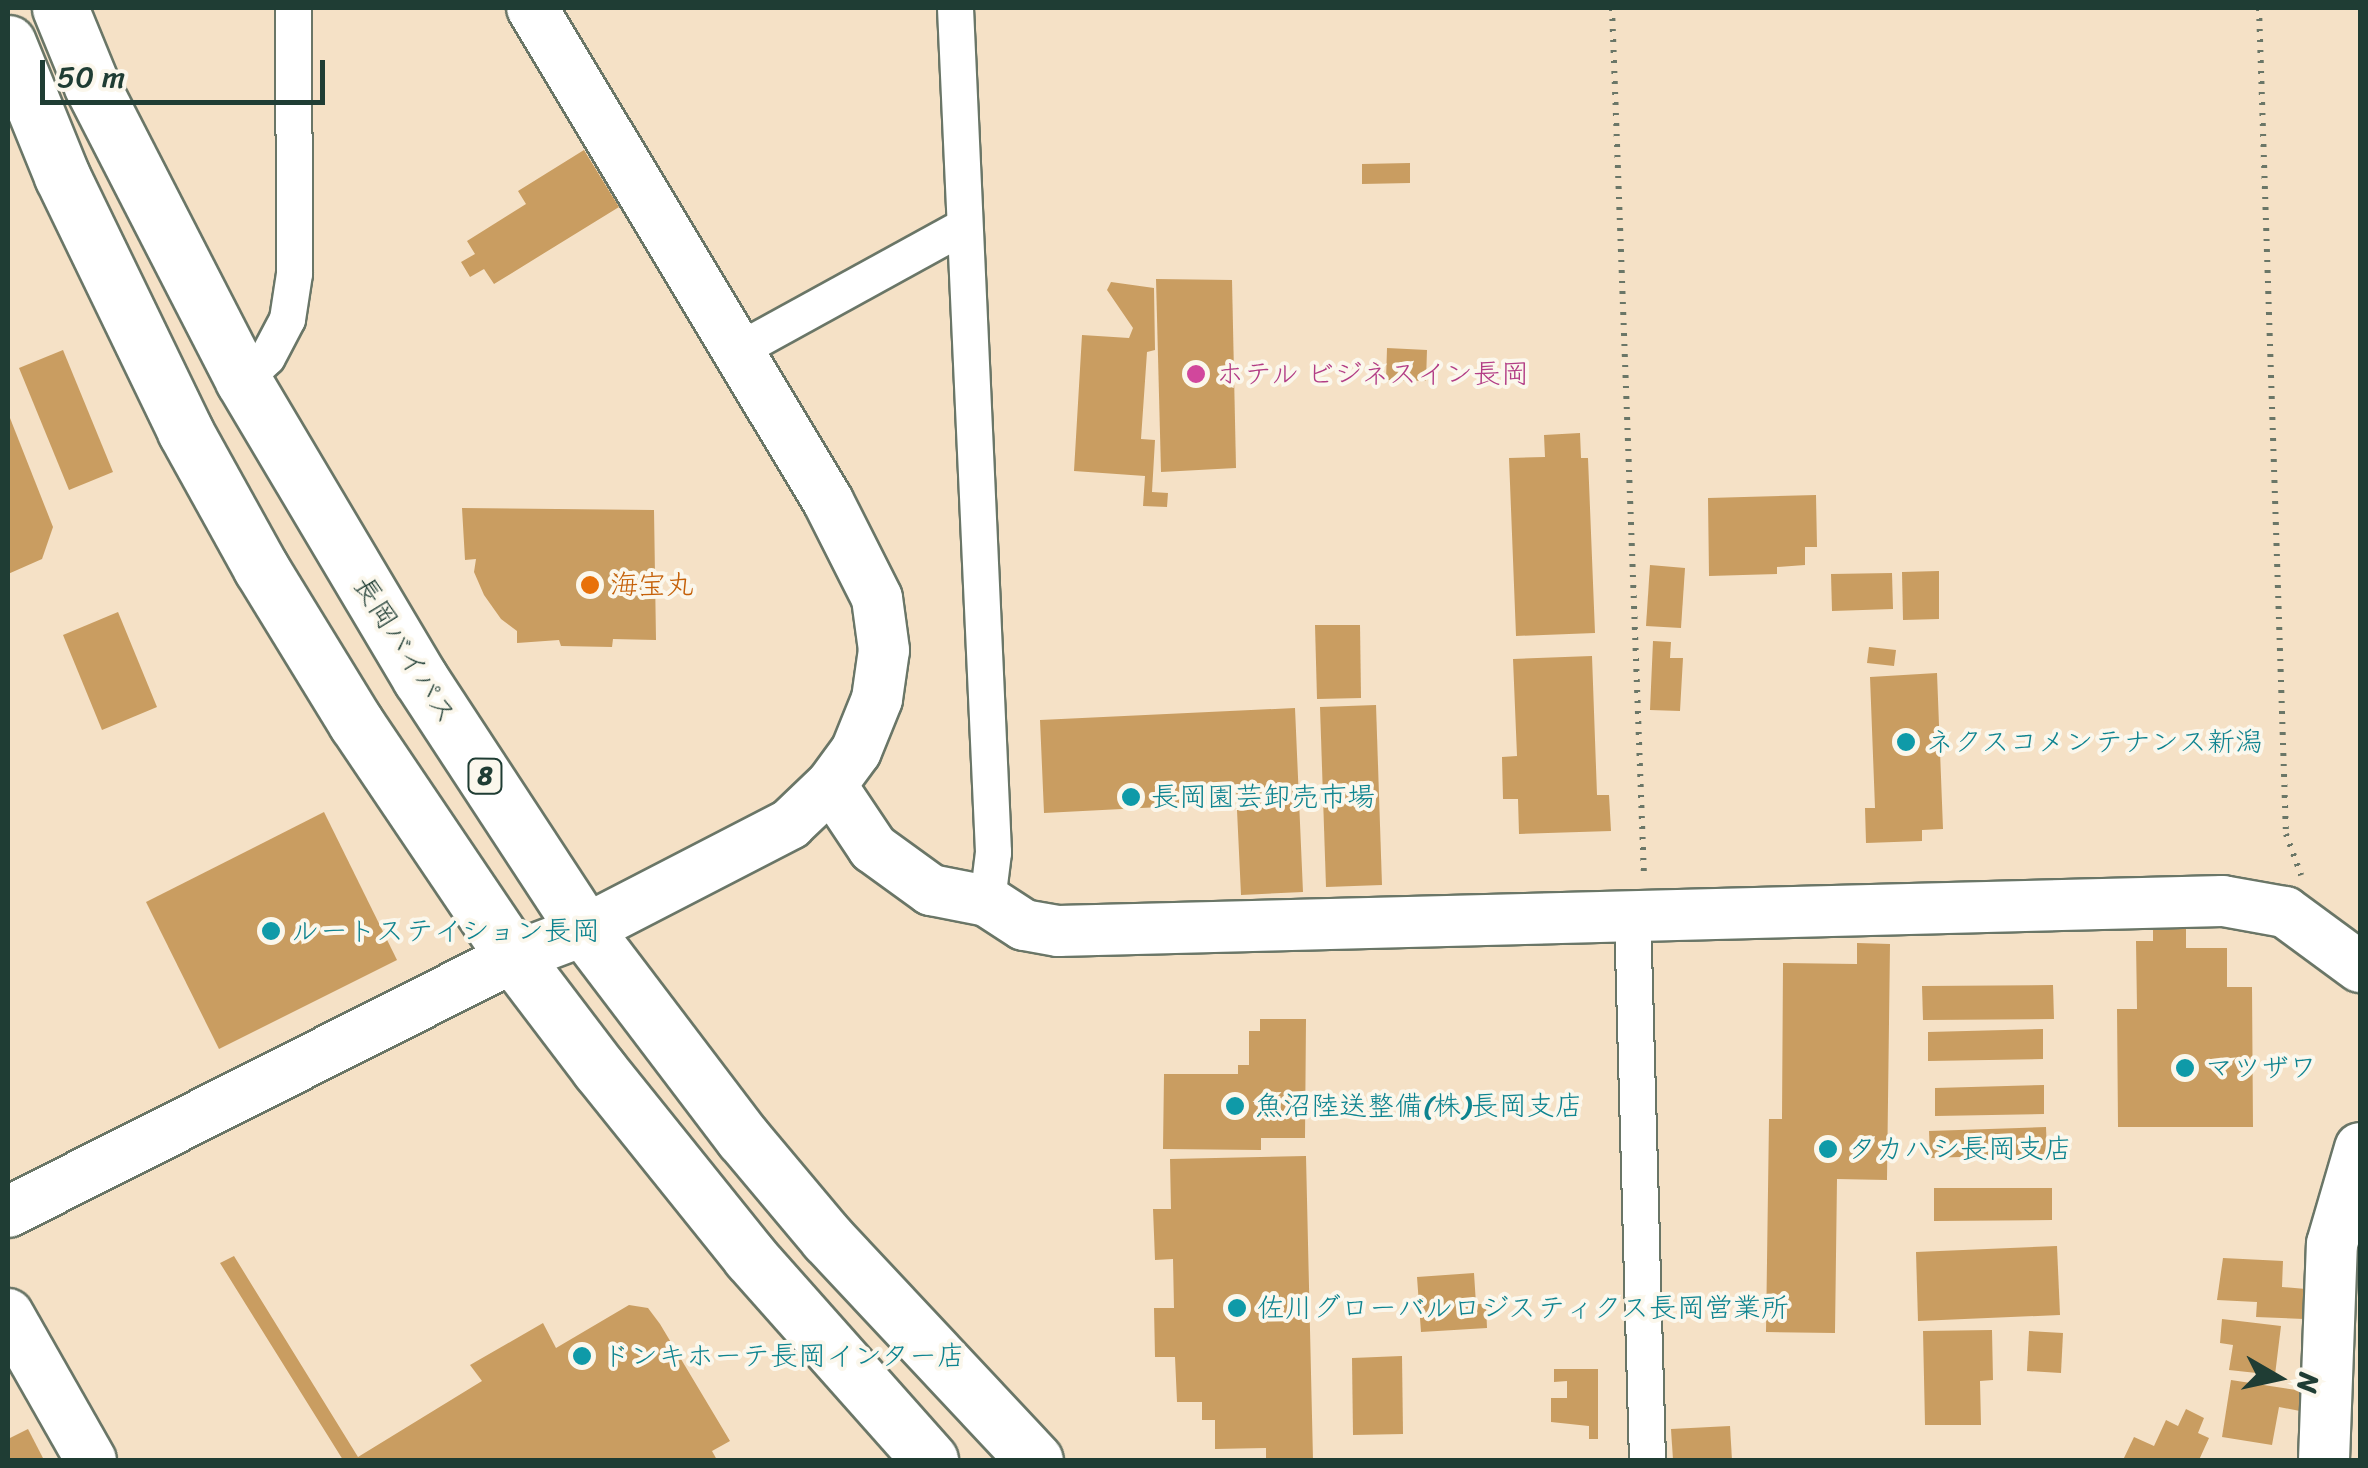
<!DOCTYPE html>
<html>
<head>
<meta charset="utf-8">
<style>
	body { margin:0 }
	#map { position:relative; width:2368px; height:1468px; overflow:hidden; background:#f5e1c6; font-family:Sriracha,"Klee One",sans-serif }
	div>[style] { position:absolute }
	.building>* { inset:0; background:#c99d61 }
	.path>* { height:6px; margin-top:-3px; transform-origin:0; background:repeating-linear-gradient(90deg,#6a7667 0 2.5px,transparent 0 10.5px) }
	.roads { filter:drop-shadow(2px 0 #6a7667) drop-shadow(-2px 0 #6a7667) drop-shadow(0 2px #6a7667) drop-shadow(0 -2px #6a7667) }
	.street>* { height:35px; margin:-17.5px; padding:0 17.5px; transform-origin:17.5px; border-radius:17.5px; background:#fff }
	.secondary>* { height:50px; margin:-25px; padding:0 25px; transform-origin:25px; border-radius:25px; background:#fff }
	.highway>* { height:55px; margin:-27.5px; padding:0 27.5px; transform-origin:27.5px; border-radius:27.5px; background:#fff }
	.dots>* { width:28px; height:28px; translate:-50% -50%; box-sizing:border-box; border:5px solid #fbf7ec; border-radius:50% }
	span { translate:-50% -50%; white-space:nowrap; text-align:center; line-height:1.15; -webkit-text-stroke:8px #fbf7ec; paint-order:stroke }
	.shield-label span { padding:2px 8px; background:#fbf7ec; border:2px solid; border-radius:8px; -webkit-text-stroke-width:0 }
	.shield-label { font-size:25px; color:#1f3d34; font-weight:700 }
	.hotel-label { font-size:28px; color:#b23c85 }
	.left { translate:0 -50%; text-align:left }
	.food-label { font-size:28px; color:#c56008 }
	.street-label { font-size:28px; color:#1f3d34 }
	.culture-label { font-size:28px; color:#0d838f }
	.frame { position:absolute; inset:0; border:10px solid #1f3d34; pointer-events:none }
	.north { position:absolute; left:2228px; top:1328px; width:100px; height:100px; -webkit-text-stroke:8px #fbf7ec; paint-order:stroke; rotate:99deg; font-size:28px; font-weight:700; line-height:40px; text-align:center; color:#1f3d34 }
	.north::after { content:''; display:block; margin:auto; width:35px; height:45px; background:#1f3d34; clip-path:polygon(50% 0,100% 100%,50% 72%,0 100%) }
	.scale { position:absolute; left:40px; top:60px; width:285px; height:45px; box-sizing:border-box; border:5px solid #1f3d34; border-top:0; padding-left:12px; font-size:30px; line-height:35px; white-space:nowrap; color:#1f3d34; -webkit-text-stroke:8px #fbf7ec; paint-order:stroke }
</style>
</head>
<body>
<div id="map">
	<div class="building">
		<i style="clip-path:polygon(584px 150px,619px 207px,494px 284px,484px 269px,470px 277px,461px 262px,475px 254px,467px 241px,526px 204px,518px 191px)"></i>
		<i style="clip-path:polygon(1410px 163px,1410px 183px,1362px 184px,1362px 164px)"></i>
		<i style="clip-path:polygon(1156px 279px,1232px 280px,1236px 468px,1161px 472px)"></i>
		<i style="clip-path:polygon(1111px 282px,1154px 288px,1155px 350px,1147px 352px,1141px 439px,1155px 440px,1152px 492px,1168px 493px,1167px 507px,1143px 506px,1145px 476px,1074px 471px,1082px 335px,1129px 338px,1133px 328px,1107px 290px)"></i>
		<i style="clip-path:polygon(1387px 348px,1427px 350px,1426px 381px,1386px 380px)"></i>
		<i style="clip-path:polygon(63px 350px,113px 472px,69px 490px,19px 368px)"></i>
		<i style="clip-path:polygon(8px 413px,53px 527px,42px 559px,8px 574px)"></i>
		<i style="clip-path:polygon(1580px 433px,1581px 458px,1588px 458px,1595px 633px,1516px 636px,1509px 458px,1545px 457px,1544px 435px)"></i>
		<i style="clip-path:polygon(1816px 495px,1817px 547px,1805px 547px,1805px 565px,1777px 567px,1777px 574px,1709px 576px,1708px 498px)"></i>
		<i style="clip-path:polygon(462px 508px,654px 510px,656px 640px,613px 639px,612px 647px,561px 646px,559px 640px,517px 643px,517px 631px,501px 619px,484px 595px,474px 572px,476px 559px,465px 560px)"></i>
		<i style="clip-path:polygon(1650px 565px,1685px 568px,1681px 628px,1646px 626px)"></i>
		<i style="clip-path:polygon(1939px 571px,1939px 619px,1903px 620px,1902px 572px)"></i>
		<i style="clip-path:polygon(1892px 573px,1893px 609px,1832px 611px,1831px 574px)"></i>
		<i style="clip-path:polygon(118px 612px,157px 707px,102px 730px,63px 635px)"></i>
		<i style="clip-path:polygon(1315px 625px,1360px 625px,1361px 698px,1317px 699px)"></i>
		<i style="clip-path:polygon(1653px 641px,1671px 642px,1670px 658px,1683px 658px,1680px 711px,1650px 710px)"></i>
		<i style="clip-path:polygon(1869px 647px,1896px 650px,1894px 666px,1867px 663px)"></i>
		<i style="clip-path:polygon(1592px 656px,1597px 795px,1609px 795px,1611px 831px,1519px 834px,1518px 799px,1503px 799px,1502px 757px,1517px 756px,1513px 659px)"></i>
		<i style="clip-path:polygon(1937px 673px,1943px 829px,1922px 830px,1922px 841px,1866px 843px,1865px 808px,1875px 808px,1870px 677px)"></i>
		<i style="clip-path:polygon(1376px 705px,1382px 885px,1326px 887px,1320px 707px)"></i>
		<i style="clip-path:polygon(1295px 708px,1303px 892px,1241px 895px,1236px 789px,1219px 790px,1219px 804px,1044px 813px,1040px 720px)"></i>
		<i style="clip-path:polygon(324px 812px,397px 960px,219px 1049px,146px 902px)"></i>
		<i style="clip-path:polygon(2153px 928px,2186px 928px,2186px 948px,2227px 948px,2227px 987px,2252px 987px,2253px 1127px,2118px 1127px,2117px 1009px,2137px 1009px,2136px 941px,2153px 941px)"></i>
		<i style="clip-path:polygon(1857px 943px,1890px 944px,1887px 1180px,1837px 1179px,1835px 1333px,1766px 1332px,1769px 1119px,1782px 1119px,1783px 963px,1857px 964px)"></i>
		<i style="clip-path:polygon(2053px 985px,2054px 1019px,1923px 1020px,1922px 986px)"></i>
		<i style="clip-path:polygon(1260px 1019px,1306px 1019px,1305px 1138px,1261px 1138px,1261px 1150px,1163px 1149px,1164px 1074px,1238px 1074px,1238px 1065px,1249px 1065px,1249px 1031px,1260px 1031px)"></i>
		<i style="clip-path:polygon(2043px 1029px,2043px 1059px,1928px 1061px,1928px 1032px)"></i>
		<i style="clip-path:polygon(2044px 1085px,2044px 1114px,1935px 1116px,1935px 1088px)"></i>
		<i style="clip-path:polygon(2046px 1127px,2047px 1154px,1930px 1158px,1929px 1131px)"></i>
		<i style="clip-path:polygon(1306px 1156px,1313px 1460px,1266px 1460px,1266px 1448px,1215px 1449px,1215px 1420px,1202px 1420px,1202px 1402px,1177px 1402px,1175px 1357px,1155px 1357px,1154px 1308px,1174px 1308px,1173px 1259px,1155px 1260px,1153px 1209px,1171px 1209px,1170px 1159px)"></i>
		<i style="clip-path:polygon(1934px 1188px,2052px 1188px,2052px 1220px,1934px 1221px)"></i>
		<i style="clip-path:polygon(2057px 1246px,2060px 1315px,1918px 1321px,1916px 1252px)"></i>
		<i style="clip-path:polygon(234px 1256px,358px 1457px,482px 1381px,470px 1365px,543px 1323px,556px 1348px,629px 1305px,648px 1308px,660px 1324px,730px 1441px,712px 1451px,717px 1460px,343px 1460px,220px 1263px)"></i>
		<i style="clip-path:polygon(2223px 1258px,2283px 1261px,2282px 1287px,2306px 1289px,2304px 1319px,2256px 1317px,2257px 1302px,2217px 1300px)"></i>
		<i style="clip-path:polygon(1474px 1273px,1476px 1304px,1486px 1304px,1487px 1328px,1421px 1332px,1417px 1277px)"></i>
		<i style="clip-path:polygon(2222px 1319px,2281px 1326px,2275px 1375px,2229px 1370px,2233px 1345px,2220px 1343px)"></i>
		<i style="clip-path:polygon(1992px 1330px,1993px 1380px,1980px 1381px,1981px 1425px,1925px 1425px,1923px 1331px)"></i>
		<i style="clip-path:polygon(2029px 1331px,2063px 1333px,2061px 1373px,2027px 1371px)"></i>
		<i style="clip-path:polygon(1402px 1356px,1403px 1434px,1353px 1435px,1352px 1358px)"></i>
		<i style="clip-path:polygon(1554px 1369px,1598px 1369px,1598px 1439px,1589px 1439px,1589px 1426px,1551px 1422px,1551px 1398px,1567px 1398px,1567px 1381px,1554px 1382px)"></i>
		<i style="clip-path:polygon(2231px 1380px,2303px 1391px,2300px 1411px,2279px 1407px,2272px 1445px,2222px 1437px)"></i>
		<i style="clip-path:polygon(2186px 1409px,2204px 1418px,2198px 1433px,2209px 1438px,2199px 1460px,2123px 1460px,2134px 1437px,2154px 1446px,2166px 1420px,2178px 1426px)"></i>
		<i style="clip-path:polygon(1730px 1426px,1732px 1460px,1673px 1460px,1671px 1429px)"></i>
		<i style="clip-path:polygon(28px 1429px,44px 1460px,8px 1460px,8px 1439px)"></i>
	</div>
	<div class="path">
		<i style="left:1612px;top:8px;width:868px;rotate:87.89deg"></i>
		<i style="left:2259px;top:8px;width:826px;rotate:88.13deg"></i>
		<i style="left:2286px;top:834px;width:44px;rotate:69.9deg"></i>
	</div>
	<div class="roads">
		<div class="street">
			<i style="left:955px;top:8px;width:845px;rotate:87.42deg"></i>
			<i style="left:993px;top:852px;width:49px;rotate:97deg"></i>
			<i style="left:738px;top:350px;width:256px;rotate:-28.8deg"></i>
			<i style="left:243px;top:380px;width:33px;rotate:-44deg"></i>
			<i style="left:267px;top:357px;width:43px;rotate:-62.2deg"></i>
			<i style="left:287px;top:319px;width:47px;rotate:-81.3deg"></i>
			<i style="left:294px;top:273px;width:265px;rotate:-90.2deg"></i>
			<i style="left:1632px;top:913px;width:547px;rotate:88.43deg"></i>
		</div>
		<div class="secondary">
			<i style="left:831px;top:785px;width:76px;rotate:56.3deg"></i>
			<i style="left:873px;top:848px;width:72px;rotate:35.9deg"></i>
			<i style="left:931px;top:890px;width:57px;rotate:11.1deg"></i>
			<i style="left:987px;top:901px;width:44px;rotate:33deg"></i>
			<i style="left:1024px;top:925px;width:35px;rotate:10deg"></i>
			<i style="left:1058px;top:931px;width:1165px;rotate:-1.48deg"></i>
			<i style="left:2223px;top:901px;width:63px;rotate:10.1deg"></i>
			<i style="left:2285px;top:912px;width:93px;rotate:36.3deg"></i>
			<i style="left:8px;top:1212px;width:567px;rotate:-26.75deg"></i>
			<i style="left:514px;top:957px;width:76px;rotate:-20.8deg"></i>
			<i style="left:585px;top:930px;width:231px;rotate:-27.3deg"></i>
			<i style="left:790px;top:824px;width:57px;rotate:-43.6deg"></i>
			<i style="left:831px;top:785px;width:42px;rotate:-53.7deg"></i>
			<i style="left:856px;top:751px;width:56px;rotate:-68deg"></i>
			<i style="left:877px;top:699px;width:49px;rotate:-81.9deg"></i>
			<i style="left:884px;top:650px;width:52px;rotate:-97.7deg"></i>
			<i style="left:877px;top:598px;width:109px;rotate:-116.8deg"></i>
			<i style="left:828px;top:501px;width:575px;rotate:-120.98deg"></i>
			<i style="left:8px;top:1314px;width:168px;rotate:60.4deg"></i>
			<i style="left:2324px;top:1460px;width:216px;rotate:-87.9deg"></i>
			<i style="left:2332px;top:1244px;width:100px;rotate:-73.7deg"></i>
		</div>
		<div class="highway">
			<i style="left:60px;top:8px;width:84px;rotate:67.7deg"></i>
			<i style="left:92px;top:86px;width:331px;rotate:62.8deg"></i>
			<i style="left:243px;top:380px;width:347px;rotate:59.3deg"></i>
			<i style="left:420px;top:678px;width:301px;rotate:56.8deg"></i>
			<i style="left:585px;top:930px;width:261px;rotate:52.8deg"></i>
			<i style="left:743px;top:1138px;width:131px;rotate:50deg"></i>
			<i style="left:827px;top:1238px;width:304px;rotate:46.9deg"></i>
			<i style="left:8px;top:43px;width:144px;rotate:67.9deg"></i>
			<i style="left:62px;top:176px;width:283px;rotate:64.2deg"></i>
			<i style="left:185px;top:431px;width:157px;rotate:61deg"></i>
			<i style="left:261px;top:568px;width:182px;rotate:58.5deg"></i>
			<i style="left:356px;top:723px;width:282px;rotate:56deg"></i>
			<i style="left:514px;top:957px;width:141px;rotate:52.8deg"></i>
			<i style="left:599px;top:1069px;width:241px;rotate:51.2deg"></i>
			<i style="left:750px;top:1257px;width:271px;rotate:48.4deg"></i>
		</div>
	</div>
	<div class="dots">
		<i style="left:1196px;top:374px;background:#d1479c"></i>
		<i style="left:590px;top:585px;background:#e8710a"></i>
		<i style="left:1906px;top:742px;background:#0f9aa8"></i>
		<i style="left:1131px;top:797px;background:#0f9aa8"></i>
		<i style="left:271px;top:931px;background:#0f9aa8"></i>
		<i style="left:2185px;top:1068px;background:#0f9aa8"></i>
		<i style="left:1235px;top:1106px;background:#0f9aa8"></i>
		<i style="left:1828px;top:1149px;background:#0f9aa8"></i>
		<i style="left:1237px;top:1308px;background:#0f9aa8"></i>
		<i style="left:582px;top:1356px;background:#0f9aa8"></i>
	</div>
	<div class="shield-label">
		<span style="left:485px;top:776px">8</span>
	</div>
	<div class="hotel-label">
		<span class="left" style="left:1216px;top:374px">ホテル ビジネスイン長岡</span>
	</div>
	<div class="food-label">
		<span class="left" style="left:610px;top:585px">海宝丸</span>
	</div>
	<div class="street-label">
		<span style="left:405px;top:650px;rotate:58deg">長岡バイパス</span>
	</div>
	<div class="culture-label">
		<span class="left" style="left:1926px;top:742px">ネクスコメンテナンス新潟</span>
		<span class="left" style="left:1151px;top:797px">長岡園芸卸売市場</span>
		<span class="left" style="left:291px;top:931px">ルートステイション長岡</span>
		<span class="left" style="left:2205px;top:1068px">マツザワ</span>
		<span class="left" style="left:1255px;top:1106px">魚沼陸送整備(株)長岡支店</span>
		<span class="left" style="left:1848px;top:1149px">タカハシ長岡支店</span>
		<span class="left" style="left:1257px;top:1308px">佐川グローバルロジスティクス長岡営業所</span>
		<span class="left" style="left:602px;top:1356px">ドンキホーテ長岡インター店</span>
	</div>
	<div class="frame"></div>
	<div class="north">N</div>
	<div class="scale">50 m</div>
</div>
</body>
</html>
